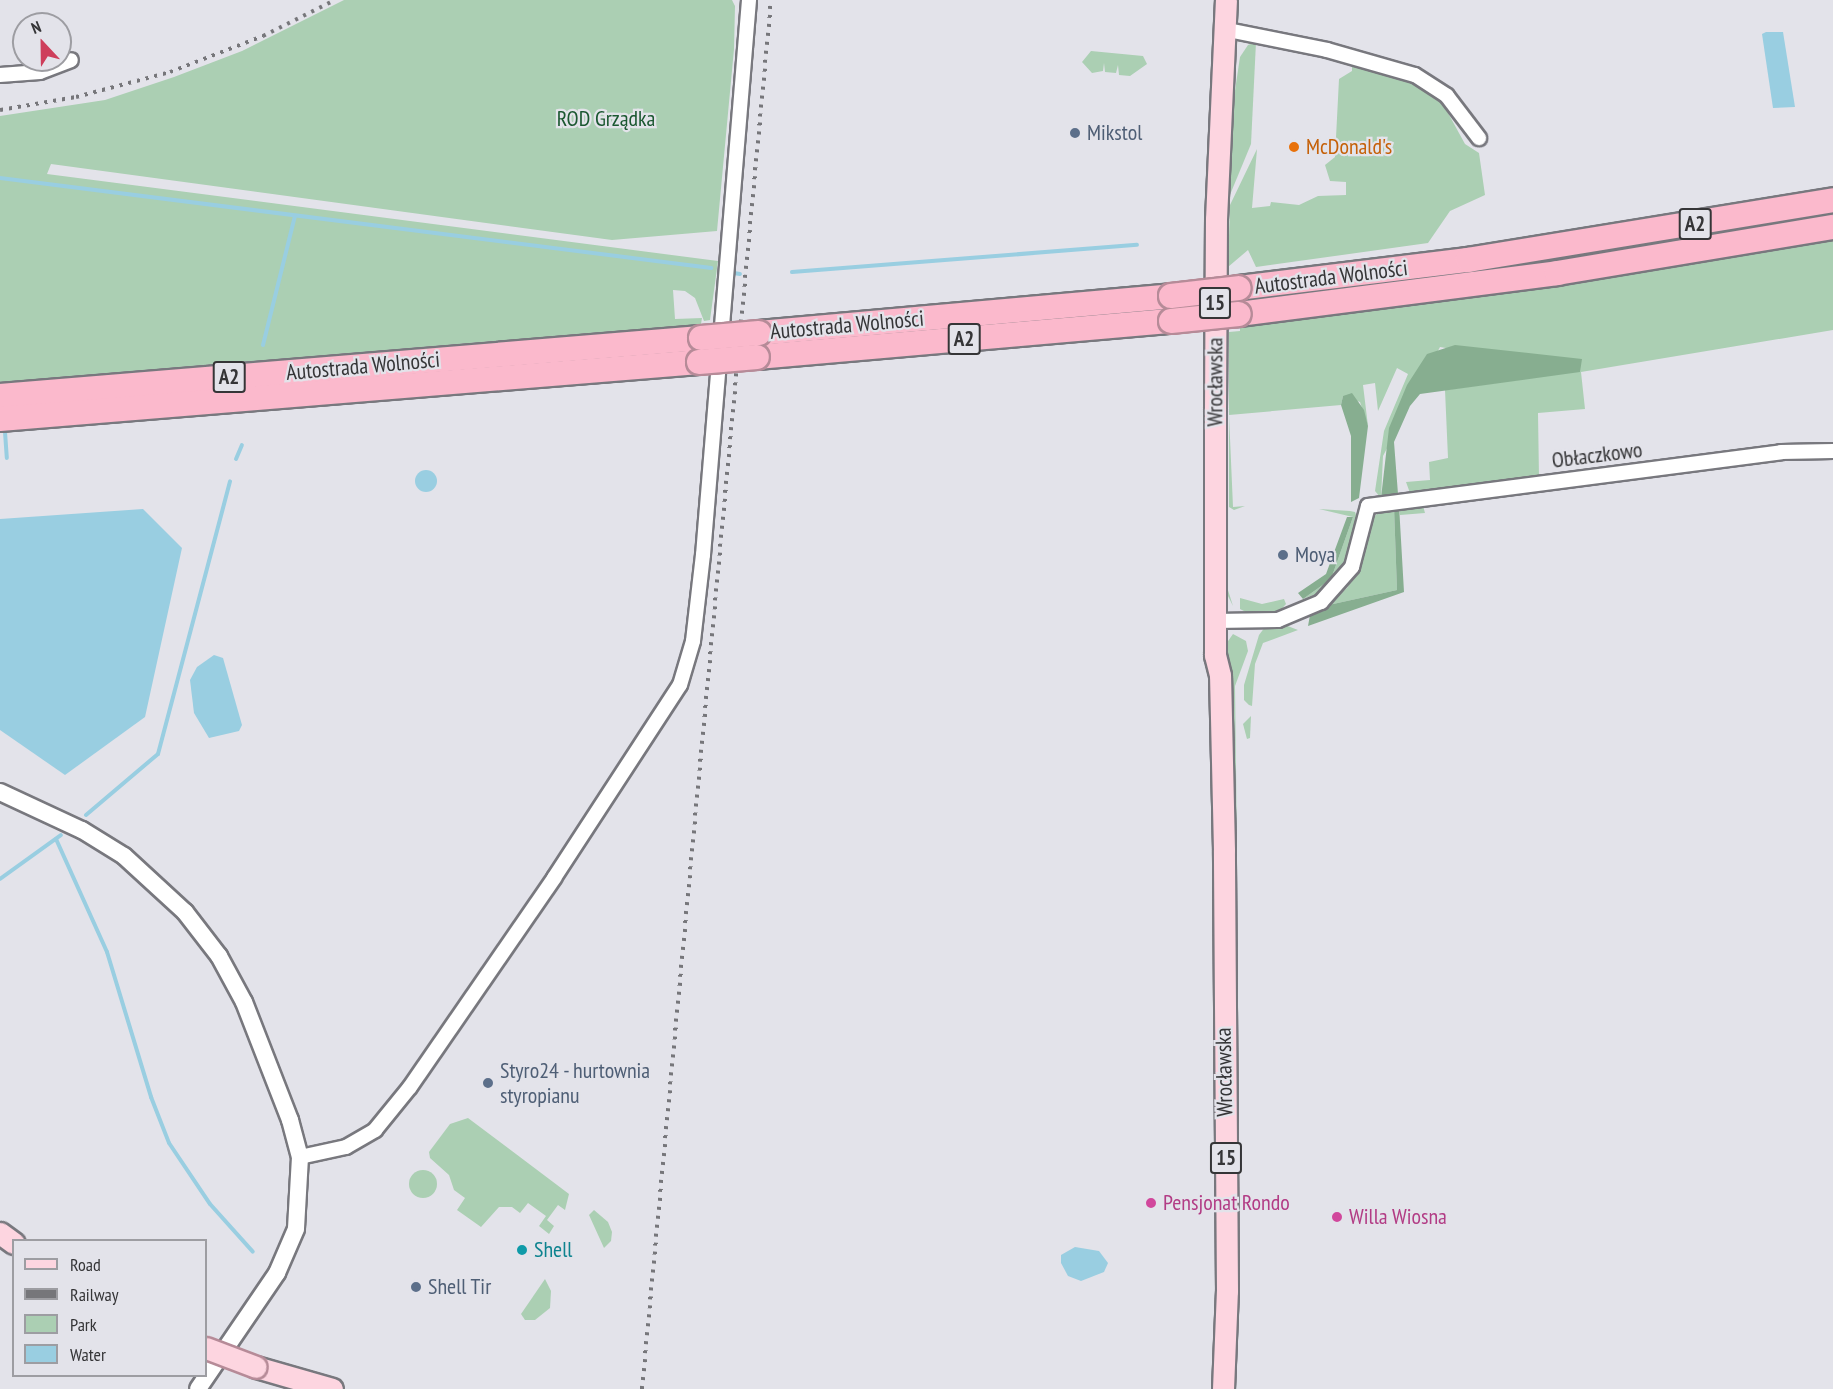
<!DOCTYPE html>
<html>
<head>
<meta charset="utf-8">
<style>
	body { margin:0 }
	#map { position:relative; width:1833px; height:1389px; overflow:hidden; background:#e3e3ea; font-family:"PT Sans Narrow",sans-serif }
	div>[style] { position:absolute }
	.green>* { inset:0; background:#abcfb3 }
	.round { border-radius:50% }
	.forest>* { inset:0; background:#87ae90 }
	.water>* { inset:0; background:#99cee1 }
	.stream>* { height:4px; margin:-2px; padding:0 2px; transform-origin:2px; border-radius:2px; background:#99cee1 }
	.roads { filter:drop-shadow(2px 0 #78787e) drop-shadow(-2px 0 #78787e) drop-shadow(0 2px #78787e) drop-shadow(0 -2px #78787e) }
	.minor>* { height:14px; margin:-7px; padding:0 7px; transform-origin:7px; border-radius:7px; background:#fff }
	.tertiary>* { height:16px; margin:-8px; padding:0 8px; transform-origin:8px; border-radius:8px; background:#fff }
	.primary>* { height:21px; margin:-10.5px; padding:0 10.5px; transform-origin:10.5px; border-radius:10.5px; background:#fdd5e0 }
	.motorway>* { height:24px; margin:-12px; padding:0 12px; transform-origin:12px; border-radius:12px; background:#fbb9cc }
	.rail>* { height:4px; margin-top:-2px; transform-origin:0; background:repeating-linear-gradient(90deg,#76767a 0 3px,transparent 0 9px) }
	.bridges { filter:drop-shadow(2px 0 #b68b98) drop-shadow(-2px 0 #b68b98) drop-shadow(0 2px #b68b98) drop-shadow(0 -2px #b68b98) }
	.primary-bridge>* { height:21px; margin:-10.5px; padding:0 10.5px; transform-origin:10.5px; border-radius:10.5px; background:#fdd5e0 }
	.motorway-bridge>* { height:24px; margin:-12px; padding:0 12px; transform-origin:12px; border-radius:12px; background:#fbb9cc }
	.dots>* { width:16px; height:16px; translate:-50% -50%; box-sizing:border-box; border:3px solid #e3e3ea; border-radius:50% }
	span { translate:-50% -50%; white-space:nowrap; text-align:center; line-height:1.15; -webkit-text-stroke:4.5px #e3e3ea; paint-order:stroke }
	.shield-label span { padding:2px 4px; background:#e3e3ea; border:2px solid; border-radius:4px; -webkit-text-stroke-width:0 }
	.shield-label { font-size:21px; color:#353537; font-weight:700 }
	.park-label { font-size:22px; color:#1b5831 }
	.service-label { font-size:22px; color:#4e5e75 }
	.left { translate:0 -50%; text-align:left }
	.food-label { font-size:22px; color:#c56008 }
	.street-label { font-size:22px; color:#353537 }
	.hotel-label { font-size:22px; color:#b23c85 }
	.culture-label { font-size:22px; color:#0d838f }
	.legend { position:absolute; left:12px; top:1239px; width:195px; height:138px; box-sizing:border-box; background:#e3e3ea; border:2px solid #9d9da2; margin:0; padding:8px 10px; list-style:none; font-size:18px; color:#353537 }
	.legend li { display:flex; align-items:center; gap:12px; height:30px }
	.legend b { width:30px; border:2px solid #9d9da2 }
	.north { position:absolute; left:12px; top:12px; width:60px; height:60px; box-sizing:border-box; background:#e3e3ea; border:2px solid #9d9da2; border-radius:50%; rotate:338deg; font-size:16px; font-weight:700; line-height:24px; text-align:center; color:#353537 }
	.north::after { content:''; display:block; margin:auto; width:21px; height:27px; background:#ce3e5b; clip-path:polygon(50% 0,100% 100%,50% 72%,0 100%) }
</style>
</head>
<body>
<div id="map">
	<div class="green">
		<i style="clip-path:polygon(344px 0,732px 0,735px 6px,734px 49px,717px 231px,612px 240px,51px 164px,47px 174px,718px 261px,710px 320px,704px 321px,695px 298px,685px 291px,673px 290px,675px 319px,702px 318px,701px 324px,0 382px,0 116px,105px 100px,174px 77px,242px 51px)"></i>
		<i style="clip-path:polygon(1256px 42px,1251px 144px,1227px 202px,1227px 144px,1240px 57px,1248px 45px)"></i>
		<i style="clip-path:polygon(1091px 51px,1143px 56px,1147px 64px,1130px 76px,1119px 75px,1118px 65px,1116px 73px,1105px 72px,1104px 63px,1103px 71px,1092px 73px,1082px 62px)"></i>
		<i style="clip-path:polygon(1352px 64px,1413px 84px,1442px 102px,1465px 144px,1479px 153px,1485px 195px,1450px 211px,1428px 243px,1256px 267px,1248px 250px,1228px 267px,1230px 205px,1257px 149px,1252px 208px,1270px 206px,1271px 202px,1299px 205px,1318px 196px,1346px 195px,1346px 182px,1330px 181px,1325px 165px,1335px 157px,1339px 79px,1352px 71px)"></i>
		<i style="clip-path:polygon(1833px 208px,1833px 218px,1564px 264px,1562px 253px)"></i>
		<i style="clip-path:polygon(1833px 240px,1833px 330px,1581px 372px,1585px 409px,1538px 413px,1539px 478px,1410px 493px,1406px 482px,1430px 480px,1429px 462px,1448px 458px,1445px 390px,1581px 371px,1440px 347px,1383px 456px,1381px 498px,1375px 491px,1384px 431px,1408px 374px,1397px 368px,1378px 411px,1375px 383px,1363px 385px,1368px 426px,1360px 402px,1343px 396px,1341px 405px,1229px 415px,1233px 507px,1245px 506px,1234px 510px,1229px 507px,1229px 332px,1240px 331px,1240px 327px,1574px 284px)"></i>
		<i style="clip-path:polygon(1225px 384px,1227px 587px,1233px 606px,1225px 590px)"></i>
		<i style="clip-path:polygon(1422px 502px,1425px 513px,1400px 515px,1399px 505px,1394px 507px,1397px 590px,1324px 606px,1347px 588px,1357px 572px,1373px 517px,1389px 506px)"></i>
		<i style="clip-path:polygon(1319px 509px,1350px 511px,1355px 512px,1357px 518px,1344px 566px,1326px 590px,1303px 599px,1331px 579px,1353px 517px)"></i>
		<i style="clip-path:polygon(1240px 598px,1262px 604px,1284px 599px,1286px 604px,1279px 612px,1246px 612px,1240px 609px)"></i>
		<i style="clip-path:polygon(1285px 625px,1298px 630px,1263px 643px,1255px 664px,1252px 706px,1249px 705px,1244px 700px,1244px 685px,1259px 635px,1265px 627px)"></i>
		<i style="clip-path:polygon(1233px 634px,1246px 641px,1248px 651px,1235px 686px,1237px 846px,1231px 846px,1226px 644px)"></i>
		<i style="clip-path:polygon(1251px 716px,1250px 738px,1247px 739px,1243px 724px)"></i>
		<i style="clip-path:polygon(468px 1118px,569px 1194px,565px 1210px,558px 1205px,547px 1220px,554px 1226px,549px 1234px,539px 1226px,546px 1216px,528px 1203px,520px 1213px,512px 1207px,499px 1207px,481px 1227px,457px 1210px,465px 1198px,454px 1190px,449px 1175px,430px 1158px,429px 1152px,450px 1124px)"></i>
		<i class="round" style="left:409px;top:1170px;width:28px;height:28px"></i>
		<i style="clip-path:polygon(594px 1210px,608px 1222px,612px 1232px,611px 1241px,604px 1248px,589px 1215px)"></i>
		<i style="clip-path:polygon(545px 1279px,551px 1291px,550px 1308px,535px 1320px,525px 1320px,521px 1314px)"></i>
	</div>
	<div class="forest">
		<i style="clip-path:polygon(1455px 345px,1582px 359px,1580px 372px,1420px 394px,1410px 406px,1394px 442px,1398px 494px,1381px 498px,1389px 428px,1407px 385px,1427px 354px)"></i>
		<i style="clip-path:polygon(1352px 393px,1364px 410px,1368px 426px,1359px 498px,1351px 502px,1351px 436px,1341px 405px,1343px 396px)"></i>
		<i style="clip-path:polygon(1399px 505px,1404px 592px,1308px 626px,1310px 615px,1324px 606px,1397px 590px,1394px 507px)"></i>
		<i style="clip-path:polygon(1347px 517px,1353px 517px,1331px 579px,1303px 599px,1298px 593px,1326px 574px)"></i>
	</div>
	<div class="water">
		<i style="clip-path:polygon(1766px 32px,1783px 32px,1795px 107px,1773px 108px,1762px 34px)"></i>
		<i class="round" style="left:415px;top:470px;width:22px;height:22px"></i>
		<i style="clip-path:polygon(143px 509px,182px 548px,145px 717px,65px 775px,0 730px,0 519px)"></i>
		<i style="clip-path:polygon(214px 655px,223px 658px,242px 725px,239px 731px,209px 738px,194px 713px,190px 680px,197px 667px)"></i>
		<i style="clip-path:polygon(1075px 1247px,1099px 1251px,1108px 1263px,1104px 1272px,1081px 1281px,1068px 1276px,1061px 1263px,1061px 1255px)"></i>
	</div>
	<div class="stream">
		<i style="left:0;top:178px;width:717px;rotate:7.21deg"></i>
		<i style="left:792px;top:272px;width:346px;rotate:-4.5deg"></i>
		<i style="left:734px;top:273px;width:6px;rotate:9deg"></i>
		<i style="left:263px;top:345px;width:133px;rotate:-76.1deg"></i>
		<i style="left:5px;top:432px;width:26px;rotate:86deg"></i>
		<i style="left:236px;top:459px;width:15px;rotate:-67deg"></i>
		<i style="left:86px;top:815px;width:94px;rotate:-40.3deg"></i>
		<i style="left:158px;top:754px;width:282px;rotate:-75.2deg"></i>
		<i style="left:56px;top:839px;width:124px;rotate:65.7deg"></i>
		<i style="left:107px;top:952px;width:152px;rotate:73.1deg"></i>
		<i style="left:151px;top:1097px;width:49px;rotate:68.6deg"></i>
		<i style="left:169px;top:1143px;width:73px;rotate:56.1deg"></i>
		<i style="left:210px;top:1204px;width:64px;rotate:48.1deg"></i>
		<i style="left:0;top:879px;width:75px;rotate:-35.8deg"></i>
	</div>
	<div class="roads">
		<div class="minor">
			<i style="left:1223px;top:29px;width:106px;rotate:11.4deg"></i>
			<i style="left:1327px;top:50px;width:91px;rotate:15.9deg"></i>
			<i style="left:1415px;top:75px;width:38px;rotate:33deg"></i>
			<i style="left:1447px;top:96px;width:53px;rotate:52.7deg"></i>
			<i style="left:0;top:75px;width:40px;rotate:-4.3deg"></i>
			<i style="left:40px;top:72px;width:33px;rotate:-21deg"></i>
			<i style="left:1215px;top:621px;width:63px;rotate:-0.9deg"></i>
			<i style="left:1278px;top:620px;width:47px;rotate:-22.7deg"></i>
			<i style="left:1321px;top:602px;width:47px;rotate:-48.5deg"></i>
			<i style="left:1352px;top:567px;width:63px;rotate:-75.3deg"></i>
			<i style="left:1368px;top:506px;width:417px;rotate:-7.4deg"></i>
			<i style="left:1781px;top:452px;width:52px;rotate:-1.1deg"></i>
			<i style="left:300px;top:1157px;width:47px;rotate:-12.3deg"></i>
			<i style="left:346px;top:1147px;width:34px;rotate:-30deg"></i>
			<i style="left:375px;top:1130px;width:55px;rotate:-50.9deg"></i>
			<i style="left:410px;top:1087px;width:254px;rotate:-55.4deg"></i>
			<i style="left:554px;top:878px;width:230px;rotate:-56.9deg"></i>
			<i style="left:680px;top:685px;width:46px;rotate:-73.5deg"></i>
			<i style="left:693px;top:641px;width:87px;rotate:-83.4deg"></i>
			<i style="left:703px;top:555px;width:557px;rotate:-85.26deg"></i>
		</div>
		<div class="tertiary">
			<i style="left:0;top:792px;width:90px;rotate:24.9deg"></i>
			<i style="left:82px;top:830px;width:49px;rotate:31.8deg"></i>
			<i style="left:124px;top:856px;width:83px;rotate:42.6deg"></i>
			<i style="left:185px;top:912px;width:56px;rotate:52.3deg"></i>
			<i style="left:219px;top:956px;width:52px;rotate:61.5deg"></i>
			<i style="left:244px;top:1002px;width:127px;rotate:68.7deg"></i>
			<i style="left:290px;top:1120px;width:38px;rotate:75deg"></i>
			<i style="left:300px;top:1157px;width:72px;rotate:93.2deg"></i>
			<i style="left:296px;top:1229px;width:48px;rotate:113.4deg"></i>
			<i style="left:277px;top:1273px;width:140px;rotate:124.3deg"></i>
		</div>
		<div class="primary">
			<i style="left:0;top:1233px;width:17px;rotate:36deg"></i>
			<i style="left:256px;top:1367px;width:79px;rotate:16.1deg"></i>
			<i style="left:1223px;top:1389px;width:98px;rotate:-87.7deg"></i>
			<i style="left:1227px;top:1291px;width:441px;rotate:-90.4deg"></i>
			<i style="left:1224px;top:850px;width:175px;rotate:-91.3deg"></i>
			<i style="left:1220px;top:675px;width:21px;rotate:-104deg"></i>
			<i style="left:1215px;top:655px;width:246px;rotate:-90deg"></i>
			<i style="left:1215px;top:409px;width:190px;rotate:-89.7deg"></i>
			<i style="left:1216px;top:219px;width:219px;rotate:-87.4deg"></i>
		</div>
		<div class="motorway">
			<i style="left:1239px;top:288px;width:231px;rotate:-7deg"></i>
			<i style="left:1468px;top:260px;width:370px;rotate:-9.3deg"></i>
			<i style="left:1239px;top:314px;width:321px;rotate:-7.3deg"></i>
			<i style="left:1557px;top:273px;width:280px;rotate:-9.5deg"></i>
			<i style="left:759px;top:333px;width:414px;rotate:-5.1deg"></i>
			<i style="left:757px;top:357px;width:416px;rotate:-5deg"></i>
			<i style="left:0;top:396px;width:703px;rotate:-4.73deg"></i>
			<i style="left:0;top:419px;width:701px;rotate:-4.66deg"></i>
		</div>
	</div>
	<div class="rail">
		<i style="left:0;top:110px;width:77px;rotate:-9.7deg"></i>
		<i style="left:76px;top:97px;width:97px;rotate:-14.9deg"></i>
		<i style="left:170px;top:72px;width:100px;rotate:-21.2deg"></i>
		<i style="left:263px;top:36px;width:80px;rotate:-26.6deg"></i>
		<i style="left:642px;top:1389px;width:1395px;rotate:-84.69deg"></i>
	</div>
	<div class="bridges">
		<div class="primary-bridge">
			<i style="left:206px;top:1348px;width:53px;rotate:20.8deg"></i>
		</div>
		<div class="motorway-bridge">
			<i style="left:1171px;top:296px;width:68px;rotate:-6.7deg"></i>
			<i style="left:1171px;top:321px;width:68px;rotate:-5.9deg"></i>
			<i style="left:701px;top:338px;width:58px;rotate:-4.9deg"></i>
			<i style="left:699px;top:362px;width:58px;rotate:-4.9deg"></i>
		</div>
	</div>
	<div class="dots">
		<i style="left:1075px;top:133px;background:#5c6f8a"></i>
		<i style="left:1294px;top:147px;background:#e8710a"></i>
		<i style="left:1283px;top:555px;background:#5c6f8a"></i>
		<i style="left:488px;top:1083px;background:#5c6f8a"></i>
		<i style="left:1151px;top:1203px;background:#d1479c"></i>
		<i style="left:1337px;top:1217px;background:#d1479c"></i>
		<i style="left:522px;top:1250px;background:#0f9aa8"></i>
		<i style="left:416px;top:1287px;background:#5c6f8a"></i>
	</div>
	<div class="shield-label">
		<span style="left:1695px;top:224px">A2</span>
		<span style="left:1215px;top:303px">15</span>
		<span style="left:964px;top:339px">A2</span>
		<span style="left:229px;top:377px">A2</span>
		<span style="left:1226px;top:1158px">15</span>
	</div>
	<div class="park-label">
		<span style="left:606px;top:119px">ROD Grządka</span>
	</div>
	<div class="service-label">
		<span class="left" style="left:1087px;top:133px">Mikstol</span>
		<span class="left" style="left:1295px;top:555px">Moya</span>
		<span class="left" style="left:500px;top:1083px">Styro24 - hurtownia<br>styropianu</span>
		<span class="left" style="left:428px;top:1287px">Shell Tir</span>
	</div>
	<div class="food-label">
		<span class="left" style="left:1306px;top:147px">McDonald's</span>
	</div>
	<div class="street-label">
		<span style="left:1331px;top:277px;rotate:-7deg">Autostrada Wolności</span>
		<span style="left:847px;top:325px;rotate:-5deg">Autostrada Wolności</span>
		<span style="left:363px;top:366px;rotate:-5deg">Autostrada Wolności</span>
		<span style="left:1215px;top:382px;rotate:-90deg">Wrocławska</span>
		<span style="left:1597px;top:455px;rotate:-7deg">Obłaczkowo</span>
		<span style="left:1224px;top:1072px;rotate:-91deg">Wrocławska</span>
	</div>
	<div class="hotel-label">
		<span class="left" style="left:1163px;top:1203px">Pensjonat Rondo</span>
		<span class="left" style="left:1349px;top:1217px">Willa Wiosna</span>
	</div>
	<div class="culture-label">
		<span class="left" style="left:534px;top:1250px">Shell</span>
	</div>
	<ul class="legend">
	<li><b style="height:8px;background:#fdd5e0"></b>Road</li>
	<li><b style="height:8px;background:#76767a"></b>Railway</li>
	<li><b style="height:16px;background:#abcfb3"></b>Park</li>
	<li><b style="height:16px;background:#99cee1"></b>Water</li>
	</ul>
	<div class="north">N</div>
</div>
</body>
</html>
